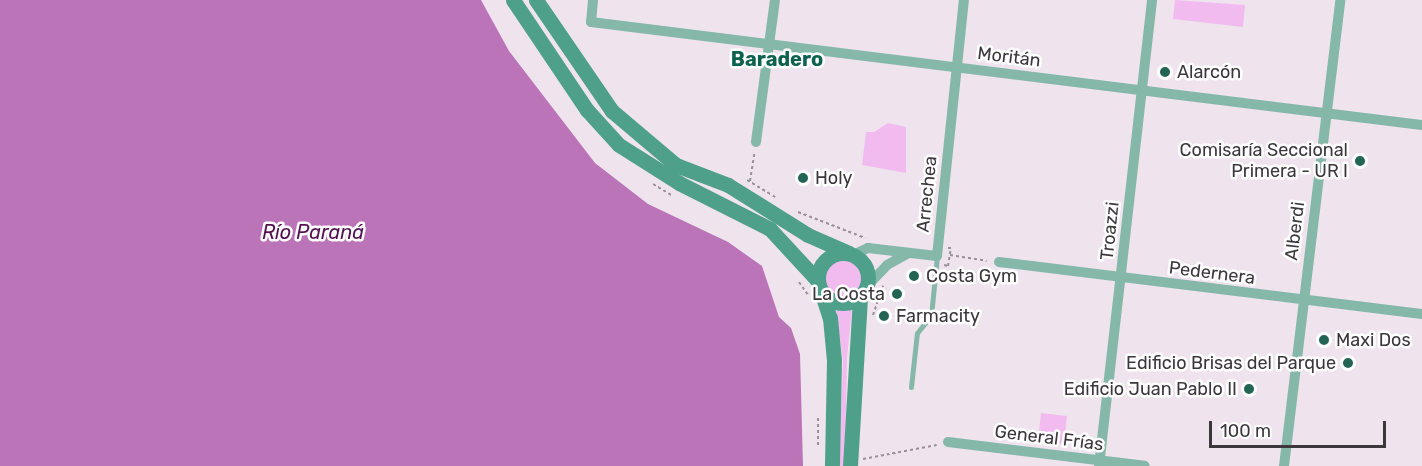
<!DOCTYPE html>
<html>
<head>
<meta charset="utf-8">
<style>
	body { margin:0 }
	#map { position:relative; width:1422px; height:466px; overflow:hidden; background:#efe4ee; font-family:Rubik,sans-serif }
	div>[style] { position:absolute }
	.green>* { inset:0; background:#f2bbef }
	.round { border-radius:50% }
	.water>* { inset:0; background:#bb74b8 }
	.path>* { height:2px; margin-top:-1px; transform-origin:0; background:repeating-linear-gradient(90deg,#999199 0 3px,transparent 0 6px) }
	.lane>* { height:5px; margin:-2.5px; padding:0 2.5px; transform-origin:2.5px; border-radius:2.5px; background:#86b8a9 }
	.street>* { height:10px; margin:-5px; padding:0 5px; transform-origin:5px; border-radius:5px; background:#86b8a9 }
	.secondary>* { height:15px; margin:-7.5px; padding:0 7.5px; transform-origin:7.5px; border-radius:7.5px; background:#4fa08b }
	.secondary>.ring { margin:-7.5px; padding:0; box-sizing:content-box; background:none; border:15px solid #4fa08b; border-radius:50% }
	.dots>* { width:16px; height:16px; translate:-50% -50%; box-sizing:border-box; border:3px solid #fff; border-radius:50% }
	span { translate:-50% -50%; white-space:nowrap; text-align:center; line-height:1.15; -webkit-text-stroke:5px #fff; paint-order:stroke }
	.street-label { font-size:18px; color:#3b373b }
	.poi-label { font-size:18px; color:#3b373b }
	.left { translate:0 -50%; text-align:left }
	.right { translate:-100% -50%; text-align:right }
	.neighbourhood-label { font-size:20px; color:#0d614f; font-weight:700 }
	.water-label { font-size:20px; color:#531152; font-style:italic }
	.scale { position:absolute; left:1209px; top:421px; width:177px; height:27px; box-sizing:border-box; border:3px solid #3b373b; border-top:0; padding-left:8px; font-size:18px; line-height:21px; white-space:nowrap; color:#3b373b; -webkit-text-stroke:4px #fff; paint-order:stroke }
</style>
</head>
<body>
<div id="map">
	<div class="green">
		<i style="clip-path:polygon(1175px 0,1245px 5px,1243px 27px,1173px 19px)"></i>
		<i style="clip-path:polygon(888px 123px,906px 127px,906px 173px,862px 165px,866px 132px,874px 132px)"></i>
		<i class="round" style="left:821px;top:257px;width:42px;height:42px"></i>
		<i style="clip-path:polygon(836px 308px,852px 309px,847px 358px,845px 466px,840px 466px,839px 461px,843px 360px)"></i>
		<i style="clip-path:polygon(1041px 413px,1067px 416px,1064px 444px,1038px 441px)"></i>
	</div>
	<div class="water">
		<i style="clip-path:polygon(0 0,481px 0,509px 51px,595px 163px,648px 204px,728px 242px,762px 266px,779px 317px,791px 328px,800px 354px,803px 466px,0 466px)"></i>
	</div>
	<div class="path">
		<i style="left:747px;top:180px;width:33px;rotate:31deg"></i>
		<i style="left:750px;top:181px;width:30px;rotate:-81deg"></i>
		<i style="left:653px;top:184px;width:21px;rotate:31deg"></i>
		<i style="left:798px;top:212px;width:72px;rotate:21.2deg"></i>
		<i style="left:950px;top:255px;width:37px;rotate:9deg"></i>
		<i style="left:944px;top:265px;width:4px;rotate:14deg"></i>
		<i style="left:948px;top:266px;width:18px;rotate:-81deg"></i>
		<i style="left:951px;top:248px;width:3px;rotate:180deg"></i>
		<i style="left:799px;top:282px;width:16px;rotate:55deg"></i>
		<i style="left:873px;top:315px;width:31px;rotate:-71deg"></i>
		<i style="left:818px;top:445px;width:27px;rotate:-90deg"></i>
		<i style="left:863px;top:459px;width:75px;rotate:-10.7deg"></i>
	</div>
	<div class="lane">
		<i style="left:911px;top:387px;width:54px;rotate:-83.7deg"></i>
		<i style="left:917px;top:333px;width:22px;rotate:-51deg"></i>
		<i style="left:931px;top:316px;width:60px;rotate:-84.3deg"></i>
	</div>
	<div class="street">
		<i style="left:593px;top:0;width:22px;rotate:95deg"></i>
		<i style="left:591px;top:22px;width:837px;rotate:7.07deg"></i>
		<i style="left:756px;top:142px;width:143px;rotate:-82.4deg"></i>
		<i style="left:853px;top:255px;width:17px;rotate:-25deg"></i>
		<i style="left:868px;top:248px;width:69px;rotate:6.6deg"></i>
		<i style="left:937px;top:256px;width:257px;rotate:-84deg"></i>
		<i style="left:999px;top:262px;width:426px;rotate:7deg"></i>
		<i style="left:867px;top:286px;width:29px;rotate:-46deg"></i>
		<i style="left:887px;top:265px;width:23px;rotate:-29deg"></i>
		<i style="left:948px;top:442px;width:198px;rotate:6.9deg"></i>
		<i style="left:1099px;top:466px;width:469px;rotate:-83.5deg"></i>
		<i style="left:1284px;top:466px;width:469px;rotate:-83.1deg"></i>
	</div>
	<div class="secondary">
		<i style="left:513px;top:0;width:133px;rotate:56.1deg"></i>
		<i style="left:587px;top:110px;width:47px;rotate:47.6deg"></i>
		<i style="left:619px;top:145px;width:71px;rotate:32.3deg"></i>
		<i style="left:679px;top:183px;width:102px;rotate:26.8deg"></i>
		<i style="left:770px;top:229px;width:69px;rotate:47.3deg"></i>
		<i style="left:536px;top:0;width:135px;rotate:55.6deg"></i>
		<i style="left:612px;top:111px;width:84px;rotate:40.2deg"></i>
		<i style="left:676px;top:165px;width:56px;rotate:21deg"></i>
		<i style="left:728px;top:185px;width:94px;rotate:32deg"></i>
		<i style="left:808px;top:235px;width:45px;rotate:23.7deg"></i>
		<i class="ring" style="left:818px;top:253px;width:35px;height:35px"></i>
		<i style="left:821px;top:291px;width:28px;rotate:72deg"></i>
		<i style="left:830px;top:318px;width:42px;rotate:84.6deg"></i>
		<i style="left:834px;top:360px;width:106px;rotate:91.1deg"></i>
		<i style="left:850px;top:466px;width:169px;rotate:-86.6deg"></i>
	</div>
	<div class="dots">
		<i style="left:1165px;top:72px;background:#236555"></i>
		<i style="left:1360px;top:161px;background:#236555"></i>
		<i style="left:803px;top:178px;background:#236555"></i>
		<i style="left:914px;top:276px;background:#236555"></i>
		<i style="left:897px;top:294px;background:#236555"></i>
		<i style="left:884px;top:316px;background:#236555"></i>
		<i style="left:1324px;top:340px;background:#236555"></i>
		<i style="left:1348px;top:363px;background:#236555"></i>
		<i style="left:1249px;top:389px;background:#236555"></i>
	</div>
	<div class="street-label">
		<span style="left:1009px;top:57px;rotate:7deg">Moritán</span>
		<span style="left:927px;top:194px;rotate:-84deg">Arrechea</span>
		<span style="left:1110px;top:231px;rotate:-84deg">Troazzi</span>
		<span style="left:1295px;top:231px;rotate:-83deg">Alberdi</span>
		<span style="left:1212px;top:273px;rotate:7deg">Pedernera</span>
		<span style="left:1049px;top:438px;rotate:7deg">General Frías</span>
	</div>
	<div class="poi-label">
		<span class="left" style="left:1177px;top:72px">Alarcón</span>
		<span class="right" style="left:1348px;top:161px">Comisaría Seccional<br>Primera - UR I</span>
		<span class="left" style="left:815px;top:178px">Holy</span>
		<span class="left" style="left:926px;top:276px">Costa Gym</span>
		<span class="right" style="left:885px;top:294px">La Costa</span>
		<span class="left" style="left:896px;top:316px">Farmacity</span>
		<span class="left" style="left:1336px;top:340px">Maxi Dos</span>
		<span class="right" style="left:1336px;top:363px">Edificio Brisas del Parque</span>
		<span class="right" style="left:1237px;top:389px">Edificio Juan Pablo II</span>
	</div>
	<div class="neighbourhood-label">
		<span style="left:777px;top:59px">Baradero</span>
	</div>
	<div class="water-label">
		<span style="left:313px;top:232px">Río Paraná</span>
	</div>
	<div class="scale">100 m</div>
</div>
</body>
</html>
